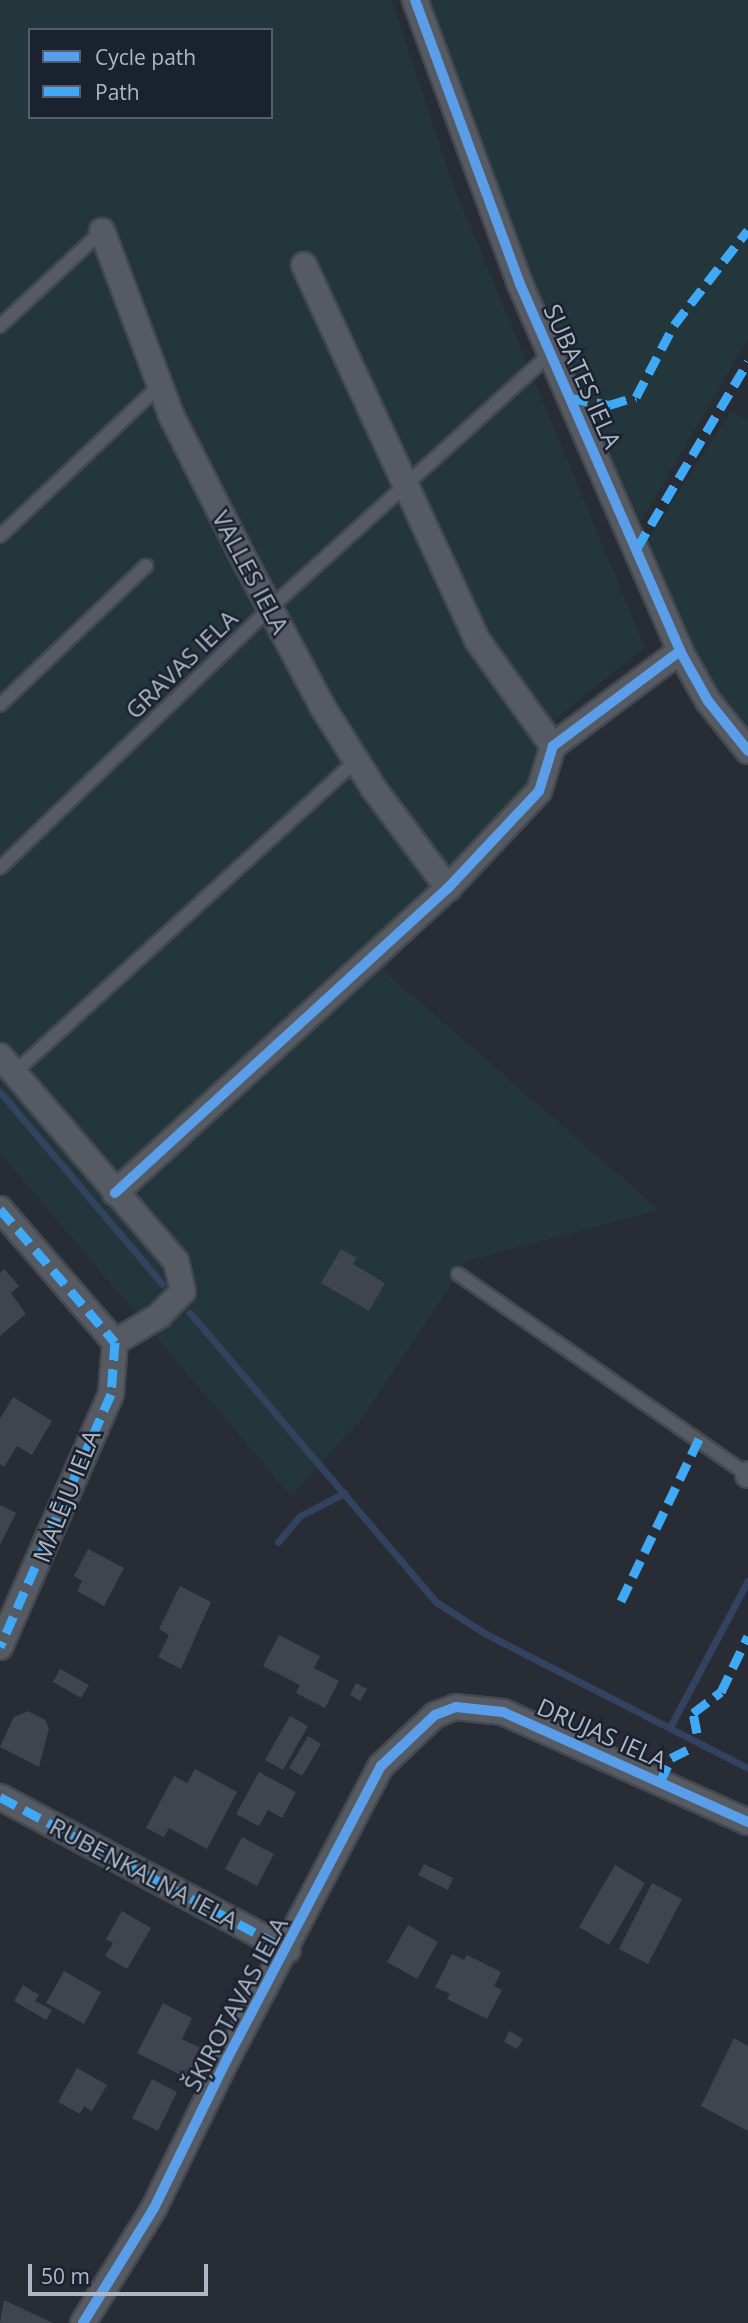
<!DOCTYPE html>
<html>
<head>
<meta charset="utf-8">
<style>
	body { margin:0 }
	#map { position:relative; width:748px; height:2323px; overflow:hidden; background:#272c35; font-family:"Open Sans",sans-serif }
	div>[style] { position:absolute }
	.green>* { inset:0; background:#23363b }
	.stream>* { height:7px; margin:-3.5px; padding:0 3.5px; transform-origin:3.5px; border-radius:3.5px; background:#32435f }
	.building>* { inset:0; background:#40444c }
	.roads { filter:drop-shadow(2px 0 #444850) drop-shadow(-2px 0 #444850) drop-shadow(0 2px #444850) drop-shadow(0 -2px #444850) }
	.lane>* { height:12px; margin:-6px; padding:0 6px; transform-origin:6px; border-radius:6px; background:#565b63 }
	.street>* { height:24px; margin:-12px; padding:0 12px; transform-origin:12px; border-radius:12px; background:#565b63 }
	.quiet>* { height:9px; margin-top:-4.5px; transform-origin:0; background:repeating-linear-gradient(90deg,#3fa9f5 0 18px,transparent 0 27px) }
	.cycleway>* { height:10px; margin:-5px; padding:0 5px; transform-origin:5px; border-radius:5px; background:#5a9eea }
	span { translate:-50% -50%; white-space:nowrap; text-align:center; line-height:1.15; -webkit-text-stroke:5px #1a222f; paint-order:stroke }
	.street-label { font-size:24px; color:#afb7c7 }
	.legend { position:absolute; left:28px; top:28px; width:245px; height:91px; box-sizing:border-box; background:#1a222f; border:2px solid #565e6c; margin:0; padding:9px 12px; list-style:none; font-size:21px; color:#afb7c7 }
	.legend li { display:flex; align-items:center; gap:14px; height:35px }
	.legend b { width:35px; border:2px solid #565e6c }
	.scale { position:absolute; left:28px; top:2264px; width:180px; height:32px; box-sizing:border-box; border:4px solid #afb7c7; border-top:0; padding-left:9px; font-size:21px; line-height:24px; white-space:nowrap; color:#afb7c7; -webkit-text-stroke:5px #1a222f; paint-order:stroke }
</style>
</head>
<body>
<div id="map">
	<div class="green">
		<i style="clip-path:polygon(evenodd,0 0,392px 0,450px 177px,645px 647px,561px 714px,520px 797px,384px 971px,659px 1210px,467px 1261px,363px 1417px,291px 1496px,0 1153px,0 0,30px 30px,271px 30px,271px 117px,30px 117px,30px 30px)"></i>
		<i style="clip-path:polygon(429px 0,748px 0,748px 339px,641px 522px,546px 319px)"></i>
		<i style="clip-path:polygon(731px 411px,748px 420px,748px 735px,707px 680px,647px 541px)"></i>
	</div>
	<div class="stream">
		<i style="left:0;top:1092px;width:251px;rotate:49.8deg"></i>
		<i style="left:190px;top:1313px;width:380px;rotate:49.6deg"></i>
		<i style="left:436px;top:1602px;width:59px;rotate:32.6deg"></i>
		<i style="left:486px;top:1634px;width:294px;rotate:27.1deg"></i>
		<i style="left:278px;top:1542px;width:34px;rotate:-50deg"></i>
		<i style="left:300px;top:1516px;width:50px;rotate:-27.6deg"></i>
		<i style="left:670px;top:1727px;width:166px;rotate:-62deg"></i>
	</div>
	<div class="building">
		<i style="clip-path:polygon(341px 1249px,357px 1258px,353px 1264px,385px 1283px,369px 1311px,321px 1283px)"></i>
		<i style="clip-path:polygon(4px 1269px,19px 1286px,11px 1293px,26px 1314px,0 1336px,0 1273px)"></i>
		<i style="clip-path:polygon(13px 1397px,52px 1421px,32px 1455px,17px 1446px,4px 1467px,0 1464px,0 1419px)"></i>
		<i style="clip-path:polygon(0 1505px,16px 1513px,0 1545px)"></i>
		<i style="clip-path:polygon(88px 1549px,124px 1568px,104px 1606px,77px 1591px,82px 1581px,74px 1576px)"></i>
		<i style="clip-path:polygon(180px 1586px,211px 1602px,181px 1669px,158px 1657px,169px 1635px,159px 1629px)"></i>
		<i style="clip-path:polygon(279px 1635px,320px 1656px,314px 1668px,339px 1681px,325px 1708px,296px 1693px,300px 1685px,263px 1666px)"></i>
		<i style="clip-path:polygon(60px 1669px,89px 1685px,81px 1698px,53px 1682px)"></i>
		<i style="clip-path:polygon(356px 1683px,367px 1689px,360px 1701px,350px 1695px)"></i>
		<i style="clip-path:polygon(28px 1711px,45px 1720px,49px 1728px,39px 1767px,0 1747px,14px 1717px)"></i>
		<i style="clip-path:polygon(290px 1716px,308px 1726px,283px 1770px,265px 1760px)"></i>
		<i style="clip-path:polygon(308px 1736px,321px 1744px,302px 1776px,289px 1768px)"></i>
		<i style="clip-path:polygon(195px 1769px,237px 1792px,207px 1849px,169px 1828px,164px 1837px,146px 1828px,174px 1776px,187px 1783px)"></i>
		<i style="clip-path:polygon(259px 1772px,296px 1792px,282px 1818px,268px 1810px,259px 1826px,236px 1814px)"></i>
		<i style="clip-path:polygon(242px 1837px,274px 1854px,257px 1886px,225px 1869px)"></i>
		<i style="clip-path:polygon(424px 1864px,453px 1878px,448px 1890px,418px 1875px)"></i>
		<i style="clip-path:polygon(615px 1865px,645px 1883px,609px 1945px,579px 1927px)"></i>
		<i style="clip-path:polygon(652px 1883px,682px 1899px,648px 1964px,619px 1949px)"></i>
		<i style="clip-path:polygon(122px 1911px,151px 1928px,127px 1969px,105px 1956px,113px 1943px,106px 1939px)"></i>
		<i style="clip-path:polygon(408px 1925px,438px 1942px,417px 1979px,387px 1962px)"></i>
		<i style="clip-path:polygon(452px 1954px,464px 1960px,467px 1955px,501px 1972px,494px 1986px,502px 1990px,487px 2019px,447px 1999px,450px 1994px,435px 1987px)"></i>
		<i style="clip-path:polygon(64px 1971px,101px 1992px,84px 2024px,46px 2003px)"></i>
		<i style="clip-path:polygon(23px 1985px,39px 1995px,35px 2001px,52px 2010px,46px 2020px,14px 2001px)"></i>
		<i style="clip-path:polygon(163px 2003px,192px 2018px,182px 2039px,201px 2048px,187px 2078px,137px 2053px)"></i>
		<i style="clip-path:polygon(509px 2031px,523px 2039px,517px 2049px,504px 2042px)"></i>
		<i style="clip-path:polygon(734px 2038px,748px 2046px,748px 2131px,701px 2106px)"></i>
		<i style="clip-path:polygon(77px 2068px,107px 2085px,92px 2111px,84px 2106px,80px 2114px,58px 2102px)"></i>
		<i style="clip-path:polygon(152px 2079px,177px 2092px,158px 2131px,132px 2118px)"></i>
		<i style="clip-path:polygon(4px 2300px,53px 2323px,0 2323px)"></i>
	</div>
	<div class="roads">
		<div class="lane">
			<i style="left:0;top:326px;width:139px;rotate:-43deg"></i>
			<i style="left:0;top:536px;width:220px;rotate:-43.3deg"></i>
			<i style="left:0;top:705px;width:202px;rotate:-43.6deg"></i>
			<i style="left:0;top:868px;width:375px;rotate:-43.9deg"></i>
			<i style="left:270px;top:608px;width:378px;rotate:-42.2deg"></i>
			<i style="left:14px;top:1073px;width:463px;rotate:-42.4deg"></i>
			<i style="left:458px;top:1274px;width:353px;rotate:34.7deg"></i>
		</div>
		<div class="street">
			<i style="left:415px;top:0;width:303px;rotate:69.7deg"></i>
			<i style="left:520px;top:284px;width:400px;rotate:66.4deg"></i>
			<i style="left:680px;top:651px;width:57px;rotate:60.8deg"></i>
			<i style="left:708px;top:701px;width:64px;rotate:51.3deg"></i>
			<i style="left:102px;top:231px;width:197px;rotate:69.4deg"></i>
			<i style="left:171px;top:415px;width:164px;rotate:63.1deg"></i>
			<i style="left:245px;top:561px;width:164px;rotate:62deg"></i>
			<i style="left:322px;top:706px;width:98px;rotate:57.9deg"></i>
			<i style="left:374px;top:789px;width:124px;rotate:53.2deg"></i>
			<i style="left:304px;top:265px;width:413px;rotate:65.2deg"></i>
			<i style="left:477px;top:640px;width:130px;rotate:54.4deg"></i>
			<i style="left:0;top:1056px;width:270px;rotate:49.4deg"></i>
			<i style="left:176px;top:1261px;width:31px;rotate:77deg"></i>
			<i style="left:183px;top:1291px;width:35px;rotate:134deg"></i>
			<i style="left:159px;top:1316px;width:51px;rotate:149.4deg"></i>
			<i style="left:115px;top:1193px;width:452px;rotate:-42.5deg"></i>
			<i style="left:448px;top:888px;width:133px;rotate:-46.8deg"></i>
			<i style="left:539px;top:791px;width:47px;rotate:-72.7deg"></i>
			<i style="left:553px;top:746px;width:159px;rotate:-36.8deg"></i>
			<i style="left:0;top:1209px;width:176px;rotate:49.2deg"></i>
			<i style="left:748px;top:1475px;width:1px;rotate:-90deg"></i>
			<i style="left:0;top:1647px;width:276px;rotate:-66.3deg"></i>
			<i style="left:111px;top:1394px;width:52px;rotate:-85.6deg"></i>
			<i style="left:0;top:1797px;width:326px;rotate:28deg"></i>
			<i style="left:83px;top:2323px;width:135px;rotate:-58.3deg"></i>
			<i style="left:154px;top:2208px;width:166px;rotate:-63.9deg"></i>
			<i style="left:227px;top:2059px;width:331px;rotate:-62.3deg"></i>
			<i style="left:381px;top:1766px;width:74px;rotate:-43.4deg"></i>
			<i style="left:435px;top:1715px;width:22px;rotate:-21deg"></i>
			<i style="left:456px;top:1707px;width:47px;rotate:6.1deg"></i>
			<i style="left:503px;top:1712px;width:269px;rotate:24.2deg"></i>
		</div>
	</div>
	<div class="quiet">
		<i style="left:570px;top:398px;width:40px;rotate:10deg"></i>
		<i style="left:609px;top:405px;width:28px;rotate:-17deg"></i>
		<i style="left:636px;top:397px;width:81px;rotate:-62.2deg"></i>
		<i style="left:674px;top:325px;width:120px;rotate:-52.1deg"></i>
		<i style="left:637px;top:548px;width:217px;rotate:-59.2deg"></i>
		<i style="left:0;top:1209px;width:176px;rotate:49.2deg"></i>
		<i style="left:115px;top:1342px;width:52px;rotate:94.4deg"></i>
		<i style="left:111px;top:1394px;width:276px;rotate:113.7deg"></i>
		<i style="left:621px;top:1601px;width:180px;rotate:-64.3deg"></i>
		<i style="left:697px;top:1733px;width:20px;rotate:-101deg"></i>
		<i style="left:693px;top:1713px;width:35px;rotate:-37deg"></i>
		<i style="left:721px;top:1692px;width:62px;rotate:-64.3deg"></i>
		<i style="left:660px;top:1782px;width:26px;rotate:-65deg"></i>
		<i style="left:671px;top:1758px;width:25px;rotate:-27deg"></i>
		<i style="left:0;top:1797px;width:326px;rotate:28deg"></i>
	</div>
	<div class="cycleway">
		<i style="left:415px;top:0;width:303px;rotate:69.7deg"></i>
		<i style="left:520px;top:284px;width:400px;rotate:66.4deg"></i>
		<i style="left:680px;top:651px;width:57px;rotate:60.8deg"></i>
		<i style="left:708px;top:701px;width:64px;rotate:51.3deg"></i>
		<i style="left:115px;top:1193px;width:452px;rotate:-42.5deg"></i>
		<i style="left:448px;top:888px;width:133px;rotate:-46.8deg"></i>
		<i style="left:539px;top:791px;width:47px;rotate:-72.7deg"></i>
		<i style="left:553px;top:746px;width:159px;rotate:-36.8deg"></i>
		<i style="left:83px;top:2323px;width:135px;rotate:-58.3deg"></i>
		<i style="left:154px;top:2208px;width:166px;rotate:-63.9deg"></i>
		<i style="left:227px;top:2059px;width:331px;rotate:-62.3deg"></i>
		<i style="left:381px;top:1766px;width:74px;rotate:-43.4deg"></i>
		<i style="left:435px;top:1715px;width:22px;rotate:-21deg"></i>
		<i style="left:456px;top:1707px;width:47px;rotate:6.1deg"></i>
		<i style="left:503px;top:1712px;width:269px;rotate:24.2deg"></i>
	</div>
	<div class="street-label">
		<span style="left:583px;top:376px;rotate:66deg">SUBATES IELA</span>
		<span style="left:251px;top:572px;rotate:62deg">VALLES IELA</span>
		<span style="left:181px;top:664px;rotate:-44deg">GRAVAS IELA</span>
		<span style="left:66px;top:1496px;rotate:-68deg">MALĒJU IELA</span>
		<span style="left:602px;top:1733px;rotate:24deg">DRUJAS IELA</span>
		<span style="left:144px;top:1873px;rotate:28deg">RUBEŅKALNA IELA</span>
		<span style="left:235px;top:2004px;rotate:-62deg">ŠĶIROTAVAS IELA</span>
	</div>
	<ul class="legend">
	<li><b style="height:9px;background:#5a9eea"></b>Cycle path</li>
	<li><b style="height:9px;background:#3fa9f5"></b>Path</li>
	</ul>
	<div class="scale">50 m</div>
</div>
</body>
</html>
